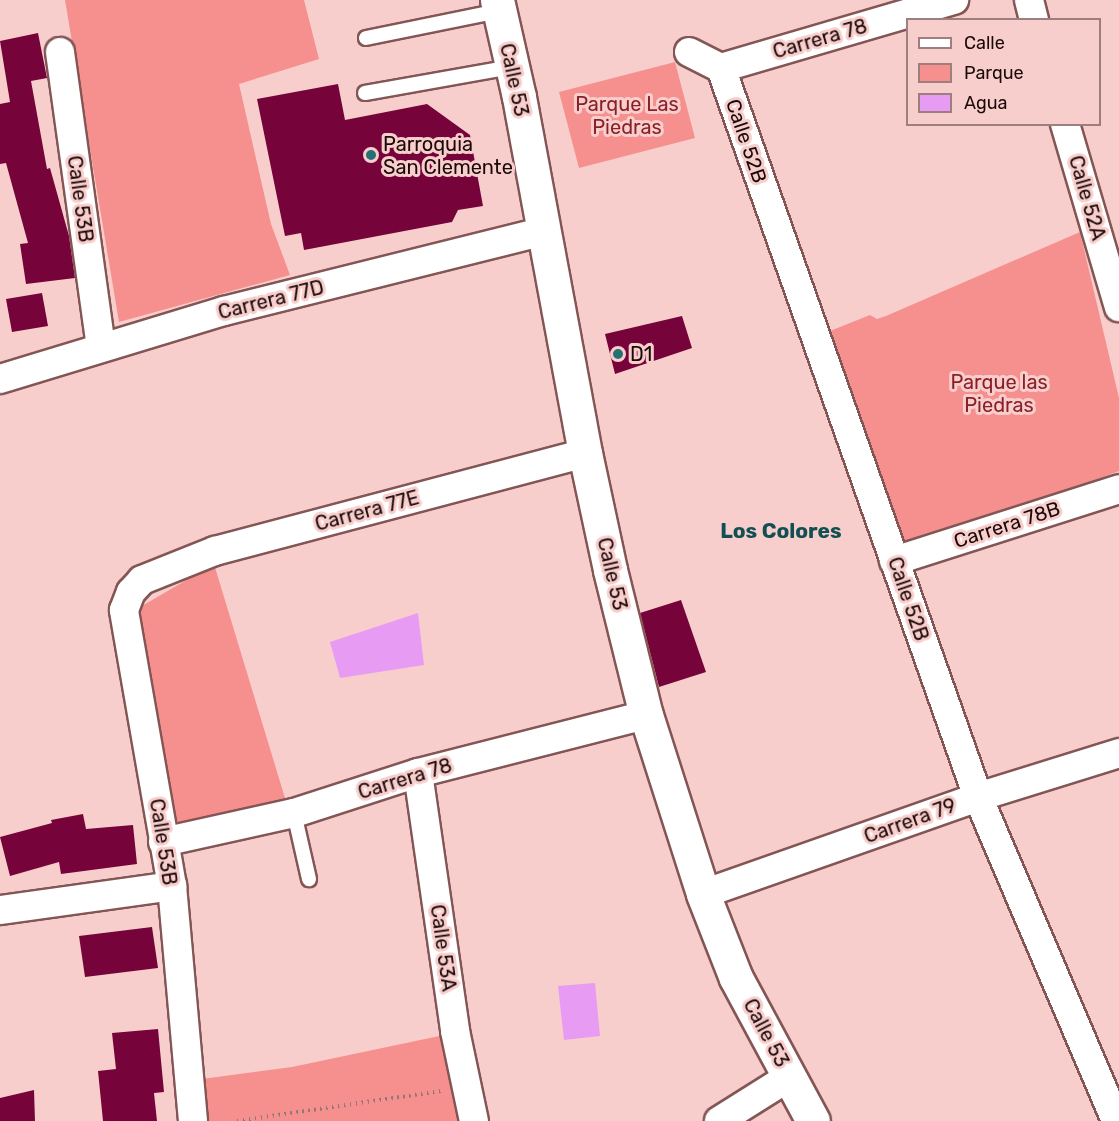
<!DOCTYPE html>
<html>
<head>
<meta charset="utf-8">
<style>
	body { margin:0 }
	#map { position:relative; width:1119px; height:1121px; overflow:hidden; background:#f8cecc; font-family:Rubik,sans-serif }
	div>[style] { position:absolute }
	.green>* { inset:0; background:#f6908e }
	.water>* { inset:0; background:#e79bf3 }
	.building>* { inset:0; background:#76043a }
	.path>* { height:4px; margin-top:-2px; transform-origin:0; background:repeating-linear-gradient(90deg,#947674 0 1.5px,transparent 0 6px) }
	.roads { filter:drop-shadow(2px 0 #835655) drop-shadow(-2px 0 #835655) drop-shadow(0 2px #835655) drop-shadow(0 -2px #835655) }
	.lane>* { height:14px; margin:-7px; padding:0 7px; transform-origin:7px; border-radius:7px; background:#fff }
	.street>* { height:28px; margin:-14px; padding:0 14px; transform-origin:14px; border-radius:14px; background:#fff }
	.secondary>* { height:33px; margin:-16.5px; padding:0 16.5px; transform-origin:16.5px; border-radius:16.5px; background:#fff }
	.dots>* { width:16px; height:16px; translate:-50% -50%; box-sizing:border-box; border:3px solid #f8cecc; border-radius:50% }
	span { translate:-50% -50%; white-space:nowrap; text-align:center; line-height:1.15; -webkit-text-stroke:6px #f8cecc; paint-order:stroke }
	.street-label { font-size:20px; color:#1a0909 }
	.park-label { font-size:20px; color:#892028 }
	.poi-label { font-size:20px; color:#1a0909 }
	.left { translate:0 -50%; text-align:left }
	.neighbourhood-label { font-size:21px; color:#114f53; font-weight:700 }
	.legend { position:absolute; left:906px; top:18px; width:195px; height:108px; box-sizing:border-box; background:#f8cecc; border:2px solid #9f7f7e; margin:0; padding:8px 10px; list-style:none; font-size:18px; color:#1a0909 }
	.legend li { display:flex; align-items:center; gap:12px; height:30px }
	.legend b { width:30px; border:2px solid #9f7f7e }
</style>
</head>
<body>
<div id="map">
	<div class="green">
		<i style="clip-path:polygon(65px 0,304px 0,319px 59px,239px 84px,271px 224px,290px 275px,119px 322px)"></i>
		<i style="clip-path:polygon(675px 62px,695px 138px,579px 168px,559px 92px)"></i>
		<i style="clip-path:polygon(1080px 232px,1119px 398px,1119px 471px,906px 554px,820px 335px,870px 315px,877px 319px,886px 316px)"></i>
		<i style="clip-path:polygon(214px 564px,288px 808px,165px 839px,135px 610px)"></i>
		<i style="clip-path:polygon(444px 1035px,458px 1121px,209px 1121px,202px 1079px,292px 1067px)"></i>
	</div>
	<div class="water">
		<i style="clip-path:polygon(418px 613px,424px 665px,340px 678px,330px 642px)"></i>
		<i style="clip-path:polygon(595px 983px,600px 1036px,564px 1040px,558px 986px)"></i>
	</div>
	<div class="building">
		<i style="clip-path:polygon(38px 33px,47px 78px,31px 81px,47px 169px,50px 168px,69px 236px,75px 278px,26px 284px,20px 244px,28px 243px,6px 163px,0 164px,0 104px,10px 102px,0 41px)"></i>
		<i style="clip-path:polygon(338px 84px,345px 120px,427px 104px,470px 135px,483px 206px,458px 210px,452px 222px,304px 250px,301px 233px,285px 236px,257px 99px)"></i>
		<i style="clip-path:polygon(42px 293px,48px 326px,12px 332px,6px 299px)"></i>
		<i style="clip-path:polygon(682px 316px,692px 348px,615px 374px,605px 334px)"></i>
		<i style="clip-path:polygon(681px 600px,706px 672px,659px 687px,640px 613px)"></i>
		<i style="clip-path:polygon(83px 814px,86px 829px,133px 825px,137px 864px,61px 874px,59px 862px,10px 876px,0 837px,52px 823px,51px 820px)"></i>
		<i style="clip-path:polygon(152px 927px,158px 968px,85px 977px,79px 936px)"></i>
		<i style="clip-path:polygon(158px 1029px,164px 1092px,154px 1093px,157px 1121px,103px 1121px,98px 1071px,116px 1069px,112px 1033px)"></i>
		<i style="clip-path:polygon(34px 1090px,35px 1121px,0 1121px,0 1098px)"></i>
	</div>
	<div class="path">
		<i style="left:237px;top:1121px;width:206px;rotate:-8.4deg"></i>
	</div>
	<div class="roads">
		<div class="lane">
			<i style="left:366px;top:38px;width:136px;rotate:-11.5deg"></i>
			<i style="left:365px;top:93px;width:148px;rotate:-10.1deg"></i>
			<i style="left:294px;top:813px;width:68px;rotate:77.2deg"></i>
		</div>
		<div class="street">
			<i style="left:1029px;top:0;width:21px;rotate:76deg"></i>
			<i style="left:60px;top:52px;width:298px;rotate:82.1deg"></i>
			<i style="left:689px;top:52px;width:36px;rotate:27deg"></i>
			<i style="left:721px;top:68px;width:243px;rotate:-16.3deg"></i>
			<i style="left:721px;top:68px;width:773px;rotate:70.58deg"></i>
			<i style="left:978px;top:797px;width:352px;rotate:66.9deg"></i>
			<i style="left:1065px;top:124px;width:191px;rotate:73.6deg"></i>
			<i style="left:0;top:379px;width:234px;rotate:-16.9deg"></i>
			<i style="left:224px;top:311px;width:330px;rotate:-14deg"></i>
			<i style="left:894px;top:561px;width:236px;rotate:-17.7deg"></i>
			<i style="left:418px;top:773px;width:261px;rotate:81.8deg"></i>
			<i style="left:455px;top:1031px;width:92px;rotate:78.1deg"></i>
			<i style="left:163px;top:842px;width:134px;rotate:-12.5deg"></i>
			<i style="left:294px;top:813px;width:130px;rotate:-17.9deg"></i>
			<i style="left:418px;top:773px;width:235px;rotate:-14.3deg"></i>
			<i style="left:703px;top:894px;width:292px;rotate:-19.4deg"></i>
			<i style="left:978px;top:797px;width:148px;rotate:-17.3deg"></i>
			<i style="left:0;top:910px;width:174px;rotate:-7.9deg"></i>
			<i style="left:193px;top:1121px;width:236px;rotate:-95.1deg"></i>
			<i style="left:172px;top:886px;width:280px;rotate:-99.9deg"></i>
			<i style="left:124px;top:610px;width:19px;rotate:-69deg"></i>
			<i style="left:131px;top:592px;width:16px;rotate:-47deg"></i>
			<i style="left:142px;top:580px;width:79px;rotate:-21.7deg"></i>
			<i style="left:215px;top:551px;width:383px;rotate:-14.8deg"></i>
			<i style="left:719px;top:1121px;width:83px;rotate:-32.2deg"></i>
		</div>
		<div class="secondary">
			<i style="left:497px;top:0;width:99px;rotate:77.2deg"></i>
			<i style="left:519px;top:97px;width:362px;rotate:79.5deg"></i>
			<i style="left:585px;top:453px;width:120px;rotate:77.9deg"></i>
			<i style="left:610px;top:570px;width:149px;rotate:76.1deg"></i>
			<i style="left:646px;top:715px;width:188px;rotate:72.3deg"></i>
			<i style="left:703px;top:894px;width:90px;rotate:68.6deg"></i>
			<i style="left:736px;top:978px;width:162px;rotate:61.7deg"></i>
		</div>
	</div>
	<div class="dots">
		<i style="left:371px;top:155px;background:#257075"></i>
		<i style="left:618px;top:354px;background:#257075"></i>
	</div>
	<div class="street-label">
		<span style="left:820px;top:39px;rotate:-16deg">Carrera 78</span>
		<span style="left:514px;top:80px;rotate:78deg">Calle 53</span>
		<span style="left:746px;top:141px;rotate:71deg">Calle 52B</span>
		<span style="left:1087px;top:198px;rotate:74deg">Calle 52A</span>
		<span style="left:80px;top:199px;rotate:82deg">Calle 53B</span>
		<span style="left:271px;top:300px;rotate:-14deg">Carrera 77D</span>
		<span style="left:367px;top:511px;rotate:-15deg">Carrera 77E</span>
		<span style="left:1007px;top:525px;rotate:-18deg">Carrera 78B</span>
		<span style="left:612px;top:574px;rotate:77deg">Calle 53</span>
		<span style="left:908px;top:599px;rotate:71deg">Calle 52B</span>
		<span style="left:405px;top:779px;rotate:-17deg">Carrera 78</span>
		<span style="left:910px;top:821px;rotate:-20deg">Carrera 79</span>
		<span style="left:163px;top:842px;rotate:81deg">Calle 53B</span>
		<span style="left:443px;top:948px;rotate:82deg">Calle 53A</span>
		<span style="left:766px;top:1033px;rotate:62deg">Calle 53</span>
	</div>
	<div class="park-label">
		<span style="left:627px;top:116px">Parque Las<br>Piedras</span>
		<span style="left:999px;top:394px">Parque las<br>Piedras</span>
	</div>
	<div class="poi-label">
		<span class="left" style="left:383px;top:156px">Parroquia<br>San Clemente</span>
		<span class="left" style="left:630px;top:354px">D1</span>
	</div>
	<div class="neighbourhood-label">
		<span style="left:781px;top:531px">Los Colores</span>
	</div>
	<ul class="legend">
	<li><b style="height:8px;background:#fff"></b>Calle</li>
	<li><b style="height:16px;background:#f6908e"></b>Parque</li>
	<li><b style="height:16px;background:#e79bf3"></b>Agua</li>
	</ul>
</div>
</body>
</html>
